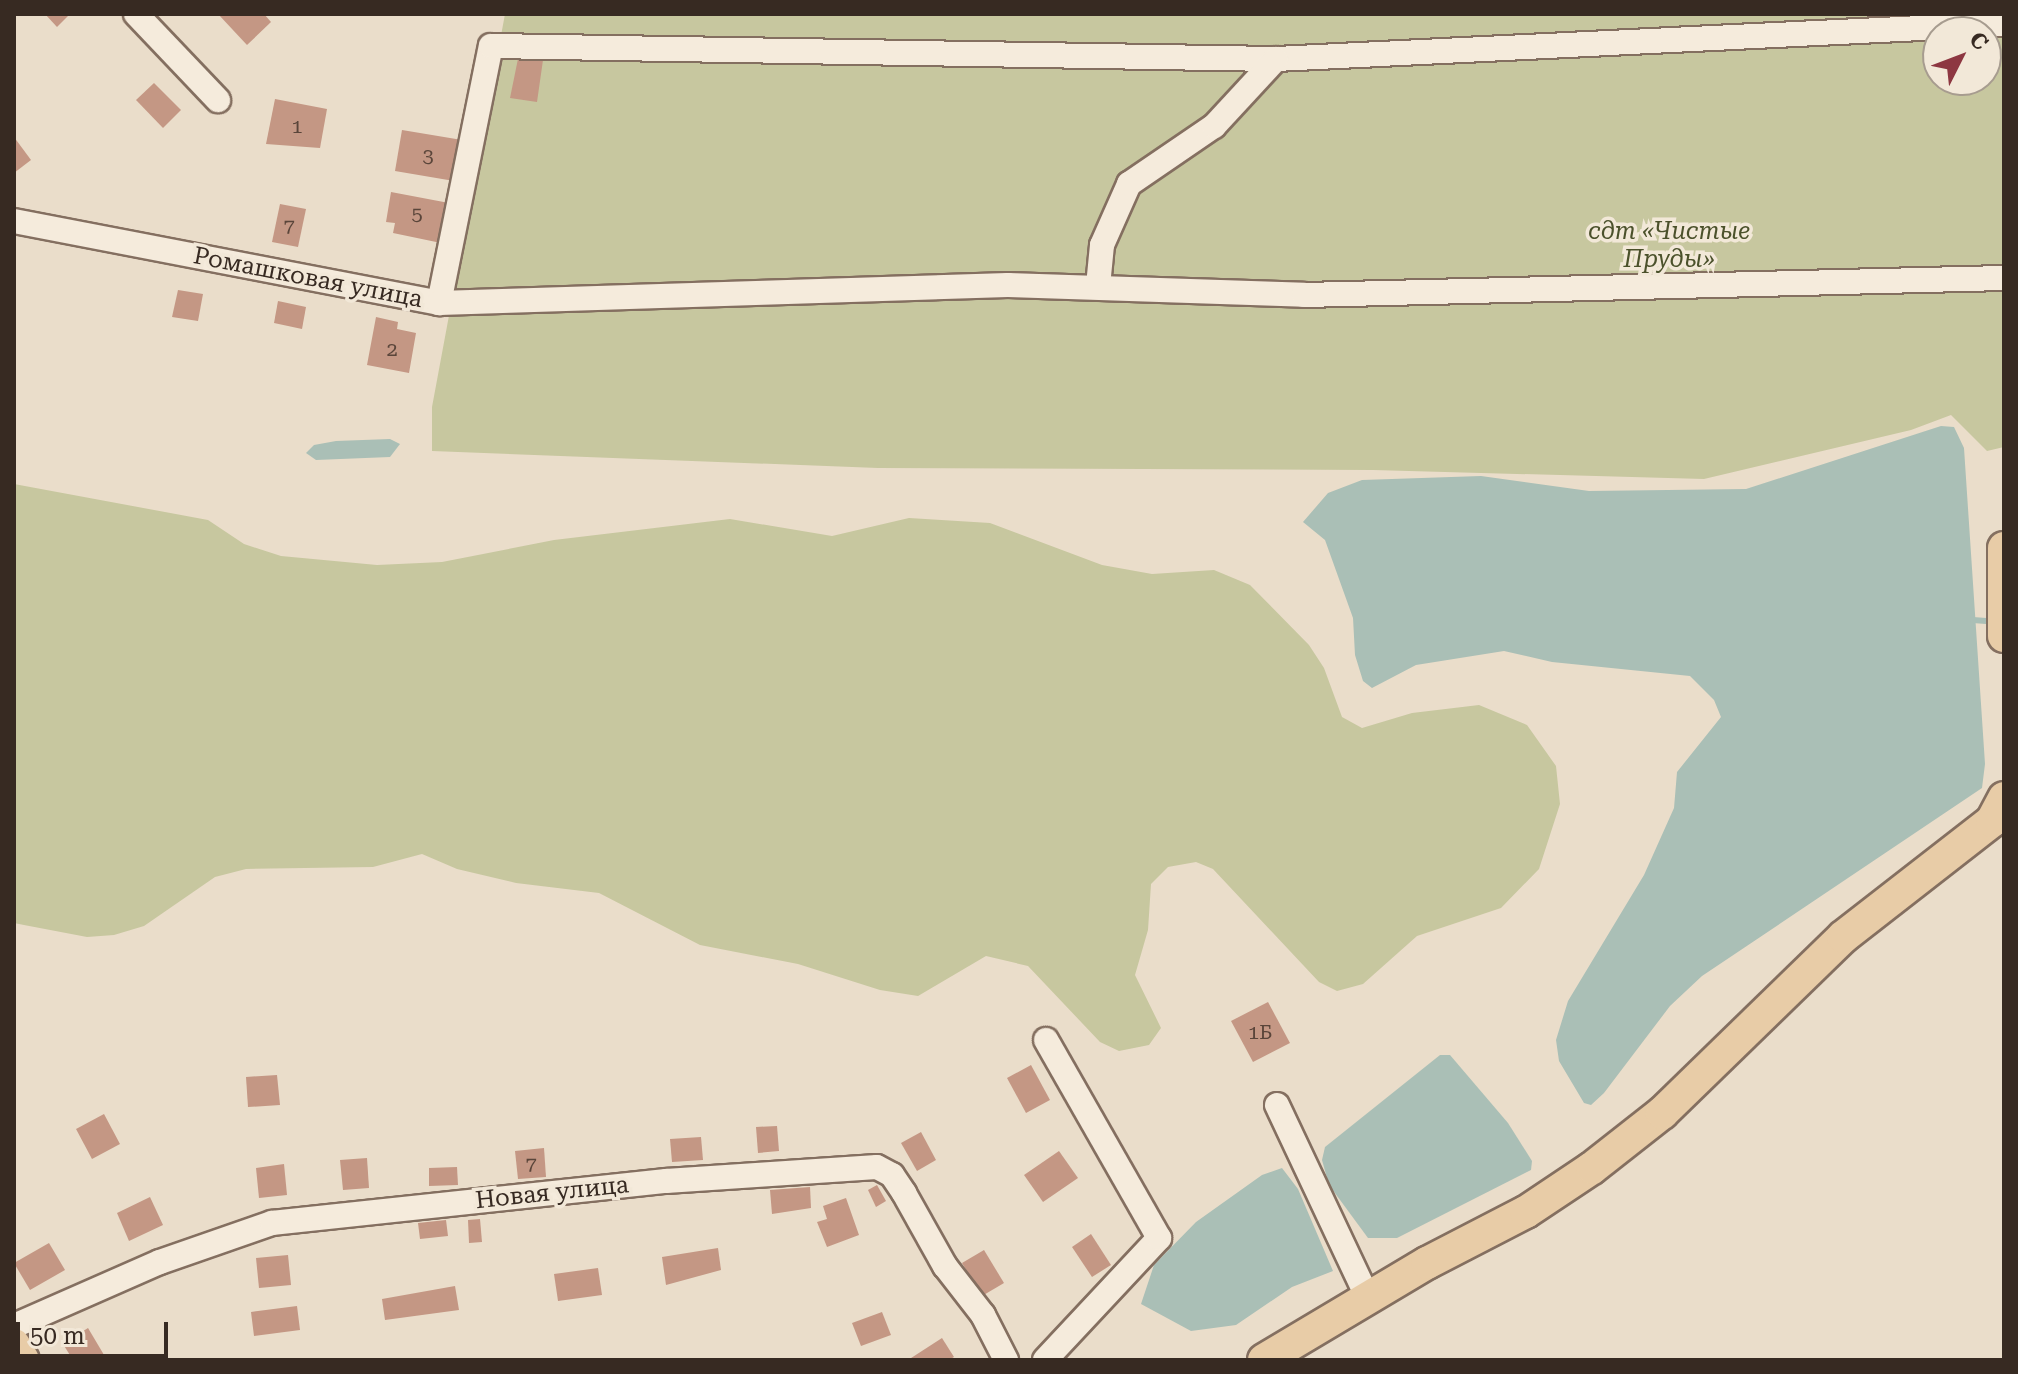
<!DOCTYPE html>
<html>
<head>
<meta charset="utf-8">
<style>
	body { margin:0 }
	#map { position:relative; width:2018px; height:1374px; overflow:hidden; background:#eaddca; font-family:"Roboto Serif",serif }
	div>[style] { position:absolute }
	.green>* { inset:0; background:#c7c79f }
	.water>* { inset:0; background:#aabfb6 }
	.stream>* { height:6px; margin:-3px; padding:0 3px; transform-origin:3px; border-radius:3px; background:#aabfb6 }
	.building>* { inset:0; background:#c49784 }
	.roads { filter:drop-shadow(2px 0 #846f60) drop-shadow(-2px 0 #846f60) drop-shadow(0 2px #846f60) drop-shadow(0 -2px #846f60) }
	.minor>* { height:24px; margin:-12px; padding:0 12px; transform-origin:12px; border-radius:12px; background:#f5ebdc }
	.major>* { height:32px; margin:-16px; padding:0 16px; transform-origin:16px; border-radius:16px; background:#e8cca7 }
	span { translate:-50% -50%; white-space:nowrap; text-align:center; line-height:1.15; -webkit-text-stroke:7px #f2e8d8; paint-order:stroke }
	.number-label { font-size:20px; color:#5a453a }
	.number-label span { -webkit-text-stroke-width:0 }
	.park-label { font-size:24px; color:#4b512b; font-style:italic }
	.street-label { font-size:24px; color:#372a22 }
	.frame { position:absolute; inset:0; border:16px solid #372a22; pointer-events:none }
	.north { position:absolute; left:1922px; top:16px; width:80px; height:80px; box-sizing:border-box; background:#f2e8d8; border:2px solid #a79c8f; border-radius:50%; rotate:48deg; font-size:22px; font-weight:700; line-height:32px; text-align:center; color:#372a22 }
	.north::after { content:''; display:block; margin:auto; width:28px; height:36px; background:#8d3741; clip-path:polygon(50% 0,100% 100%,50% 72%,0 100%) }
	.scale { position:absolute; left:16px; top:1322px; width:152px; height:36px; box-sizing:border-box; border:4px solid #372a22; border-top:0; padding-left:10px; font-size:24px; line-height:28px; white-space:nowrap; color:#372a22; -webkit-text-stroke:6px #f2e8d8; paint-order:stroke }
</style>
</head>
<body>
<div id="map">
	<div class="green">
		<i style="clip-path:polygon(evenodd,505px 14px,2004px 14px,2004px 447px,1987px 451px,1951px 415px,1911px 430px,1704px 479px,1373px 470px,878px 468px,432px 451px,432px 407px,505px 14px,1938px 32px,1986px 32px,1986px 80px,1938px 80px,1938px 32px)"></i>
		<i style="clip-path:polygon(14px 484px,208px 520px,244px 544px,281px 556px,377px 565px,442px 562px,554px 540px,730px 519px,832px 536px,909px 518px,990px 523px,1102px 565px,1152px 574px,1214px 570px,1250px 585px,1309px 645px,1324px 668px,1342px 717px,1362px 728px,1412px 713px,1479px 705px,1527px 725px,1556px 766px,1560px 804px,1539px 869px,1501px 908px,1417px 936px,1363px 984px,1337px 991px,1319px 982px,1213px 869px,1196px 862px,1168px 867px,1151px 884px,1148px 930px,1135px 975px,1161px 1028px,1149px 1045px,1119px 1051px,1100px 1042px,1028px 966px,986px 956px,918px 996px,880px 990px,798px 964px,700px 945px,599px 893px,516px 883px,457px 869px,422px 854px,373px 867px,246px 869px,215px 877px,144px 926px,114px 935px,87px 937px,24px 925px,14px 923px)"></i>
	</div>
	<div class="water">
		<i style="clip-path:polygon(1941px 426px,1954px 427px,1964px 448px,1985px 764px,1982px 788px,1702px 976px,1670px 1006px,1604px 1093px,1591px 1105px,1584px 1103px,1559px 1061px,1556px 1040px,1568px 1001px,1644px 875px,1674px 808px,1677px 772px,1721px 717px,1714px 700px,1690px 676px,1552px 662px,1504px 651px,1416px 665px,1372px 688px,1363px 681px,1355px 655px,1353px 618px,1325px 540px,1303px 522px,1328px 493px,1362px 480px,1481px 476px,1589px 491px,1746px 489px)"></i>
		<i style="clip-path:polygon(390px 439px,400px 444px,390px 457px,316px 460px,306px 453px,314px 445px,336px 441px)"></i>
		<i style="clip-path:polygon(1440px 1055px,1450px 1055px,1508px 1123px,1532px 1161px,1531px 1170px,1397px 1238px,1368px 1238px,1329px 1185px,1322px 1160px,1325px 1147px)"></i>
		<i style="clip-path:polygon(1282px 1168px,1298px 1189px,1333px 1271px,1292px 1287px,1236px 1325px,1191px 1331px,1141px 1304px,1154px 1265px,1196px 1222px,1262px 1175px)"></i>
	</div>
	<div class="stream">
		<i style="left:1973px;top:620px;width:13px;rotate:4deg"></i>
	</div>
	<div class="building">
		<i style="clip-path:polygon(45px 14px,70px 14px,57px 27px)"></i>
		<i style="clip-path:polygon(218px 14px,264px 14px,271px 22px,247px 45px)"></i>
		<i style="clip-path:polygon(520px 49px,544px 53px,537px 102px,510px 98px)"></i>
		<i style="clip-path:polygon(154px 83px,181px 110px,163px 128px,136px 100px)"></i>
		<i style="clip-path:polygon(275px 99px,327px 109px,320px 148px,266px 144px)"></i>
		<i style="clip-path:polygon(402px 130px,462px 140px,454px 181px,395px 171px)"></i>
		<i style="clip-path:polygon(14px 137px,31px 160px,14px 173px)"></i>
		<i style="clip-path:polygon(391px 192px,449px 203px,441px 243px,393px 233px,395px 223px,386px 222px)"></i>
		<i style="clip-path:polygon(280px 204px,306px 209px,298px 247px,272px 242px)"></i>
		<i style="clip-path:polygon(178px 290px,203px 294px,198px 321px,172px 317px)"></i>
		<i style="clip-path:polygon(278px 301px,306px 307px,302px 329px,274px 323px)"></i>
		<i style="clip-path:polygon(376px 317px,398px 322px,397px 329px,416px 333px,409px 373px,367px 365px)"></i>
		<i style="clip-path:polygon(1268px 1002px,1290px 1043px,1253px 1062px,1231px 1021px)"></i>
		<i style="clip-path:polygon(1031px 1065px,1050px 1100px,1026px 1113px,1007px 1078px)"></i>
		<i style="clip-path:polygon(277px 1075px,280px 1105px,248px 1107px,246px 1077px)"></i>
		<i style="clip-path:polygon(104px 1114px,120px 1144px,92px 1159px,76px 1129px)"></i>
		<i style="clip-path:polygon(777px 1126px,779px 1151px,758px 1153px,756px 1127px)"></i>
		<i style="clip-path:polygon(921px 1132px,936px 1160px,917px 1171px,901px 1143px)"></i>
		<i style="clip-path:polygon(701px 1137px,703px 1160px,672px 1162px,670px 1139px)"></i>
		<i style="clip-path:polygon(544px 1148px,546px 1177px,518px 1179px,515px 1151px)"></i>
		<i style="clip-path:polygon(1059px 1151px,1078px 1178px,1043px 1202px,1024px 1175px)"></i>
		<i style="clip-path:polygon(367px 1158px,369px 1188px,343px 1190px,340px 1160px)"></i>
		<i style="clip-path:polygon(284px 1164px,287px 1195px,259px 1198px,256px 1168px)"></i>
		<i style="clip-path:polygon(457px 1167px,458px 1185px,429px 1186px,429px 1168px)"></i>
		<i style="clip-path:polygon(877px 1185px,886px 1201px,876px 1207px,868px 1190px)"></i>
		<i style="clip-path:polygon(810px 1187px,811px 1208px,772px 1214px,770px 1190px)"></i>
		<i style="clip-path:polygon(150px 1197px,163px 1225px,129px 1241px,117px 1213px)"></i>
		<i style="clip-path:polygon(846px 1198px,859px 1235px,827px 1247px,817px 1222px,827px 1219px,823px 1206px)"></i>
		<i style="clip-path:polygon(480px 1219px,482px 1242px,469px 1243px,468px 1220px)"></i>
		<i style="clip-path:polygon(446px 1220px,448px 1236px,420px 1239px,418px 1223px)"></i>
		<i style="clip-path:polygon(1091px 1234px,1111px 1265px,1092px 1277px,1072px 1247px)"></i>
		<i style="clip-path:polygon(49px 1243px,65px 1270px,30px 1290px,14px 1263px)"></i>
		<i style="clip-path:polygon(718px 1248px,721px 1270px,666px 1285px,662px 1257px)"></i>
		<i style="clip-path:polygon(984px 1250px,1004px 1283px,982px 1296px,962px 1263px)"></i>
		<i style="clip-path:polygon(288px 1255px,291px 1285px,259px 1288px,256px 1258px)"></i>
		<i style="clip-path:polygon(598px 1268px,602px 1295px,558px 1301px,554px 1274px)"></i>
		<i style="clip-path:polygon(455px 1286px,459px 1310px,385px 1320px,382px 1299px)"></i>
		<i style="clip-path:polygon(297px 1306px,300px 1330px,254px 1336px,251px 1312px)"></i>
		<i style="clip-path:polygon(882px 1312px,891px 1335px,861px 1346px,852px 1323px)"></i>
		<i style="clip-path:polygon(88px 1328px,107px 1360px,73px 1360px,63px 1344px)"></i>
		<i style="clip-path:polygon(942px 1338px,954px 1357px,949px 1360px,908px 1360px)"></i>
	</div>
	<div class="roads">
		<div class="minor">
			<i style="left:136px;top:14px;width:119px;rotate:46.4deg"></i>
			<i style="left:14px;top:221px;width:433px;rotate:10.9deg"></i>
			<i style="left:439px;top:303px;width:262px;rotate:-78.6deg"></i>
			<i style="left:491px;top:46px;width:785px;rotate:0.95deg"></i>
			<i style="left:1276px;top:59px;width:729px;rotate:-2.75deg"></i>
			<i style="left:1098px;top:286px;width:41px;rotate:-84.4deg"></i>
			<i style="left:1102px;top:245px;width:67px;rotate:-66.1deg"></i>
			<i style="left:1129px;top:184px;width:103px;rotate:-34.3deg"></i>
			<i style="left:1214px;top:126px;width:91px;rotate:-47.2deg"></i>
			<i style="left:439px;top:303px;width:569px;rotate:-1.81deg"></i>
			<i style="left:1008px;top:285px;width:296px;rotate:1.9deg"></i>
			<i style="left:1304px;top:295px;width:700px;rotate:-1.39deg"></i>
			<i style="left:1277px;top:1105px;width:213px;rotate:64.8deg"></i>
			<i style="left:14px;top:1326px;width:159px;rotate:-23.7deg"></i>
			<i style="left:160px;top:1262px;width:119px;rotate:-19.2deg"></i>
			<i style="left:272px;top:1223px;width:396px;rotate:-6.1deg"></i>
			<i style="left:666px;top:1181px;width:211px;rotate:-3.8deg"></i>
			<i style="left:877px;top:1167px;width:17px;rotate:28deg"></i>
			<i style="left:892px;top:1175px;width:22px;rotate:56deg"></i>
			<i style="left:904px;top:1193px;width:84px;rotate:60.7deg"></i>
			<i style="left:945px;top:1266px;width:62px;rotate:52.2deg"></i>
			<i style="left:983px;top:1315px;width:51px;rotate:62.9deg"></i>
			<i style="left:1045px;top:1360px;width:167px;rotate:-46.9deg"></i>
			<i style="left:1159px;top:1238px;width:228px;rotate:-119.7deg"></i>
		</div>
		<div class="major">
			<i style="left:2004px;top:548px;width:88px;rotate:90deg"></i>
			<i style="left:14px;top:1345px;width:17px;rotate:59deg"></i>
			<i style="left:1264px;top:1360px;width:190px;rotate:-30.8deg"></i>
			<i style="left:1427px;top:1263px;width:111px;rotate:-27.3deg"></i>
			<i style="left:1526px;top:1212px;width:79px;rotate:-33.7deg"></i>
			<i style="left:1592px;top:1168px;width:89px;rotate:-38.2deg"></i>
			<i style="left:1662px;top:1113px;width:252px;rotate:-44.2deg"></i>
			<i style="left:1843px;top:937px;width:189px;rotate:-37.9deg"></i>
			<i style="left:1992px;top:821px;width:26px;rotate:-62deg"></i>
		</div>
	</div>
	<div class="number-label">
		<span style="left:297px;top:126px">1</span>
		<span style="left:428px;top:155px">3</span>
		<span style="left:417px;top:213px">5</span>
		<span style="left:289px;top:226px">7</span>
		<span style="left:392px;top:349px">2</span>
		<span style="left:1260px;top:1032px">1Б</span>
		<span style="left:531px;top:1164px">7</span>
	</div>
	<div class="park-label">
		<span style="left:1669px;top:246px">сдт «Чистые<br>Пруды»</span>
	</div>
	<div class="street-label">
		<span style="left:308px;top:278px;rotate:11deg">Ромашковая улица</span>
		<span style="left:552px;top:1193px;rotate:-6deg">Новая улица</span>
	</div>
	<div class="frame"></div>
	<div class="north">С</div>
	<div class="scale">50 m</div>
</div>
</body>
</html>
